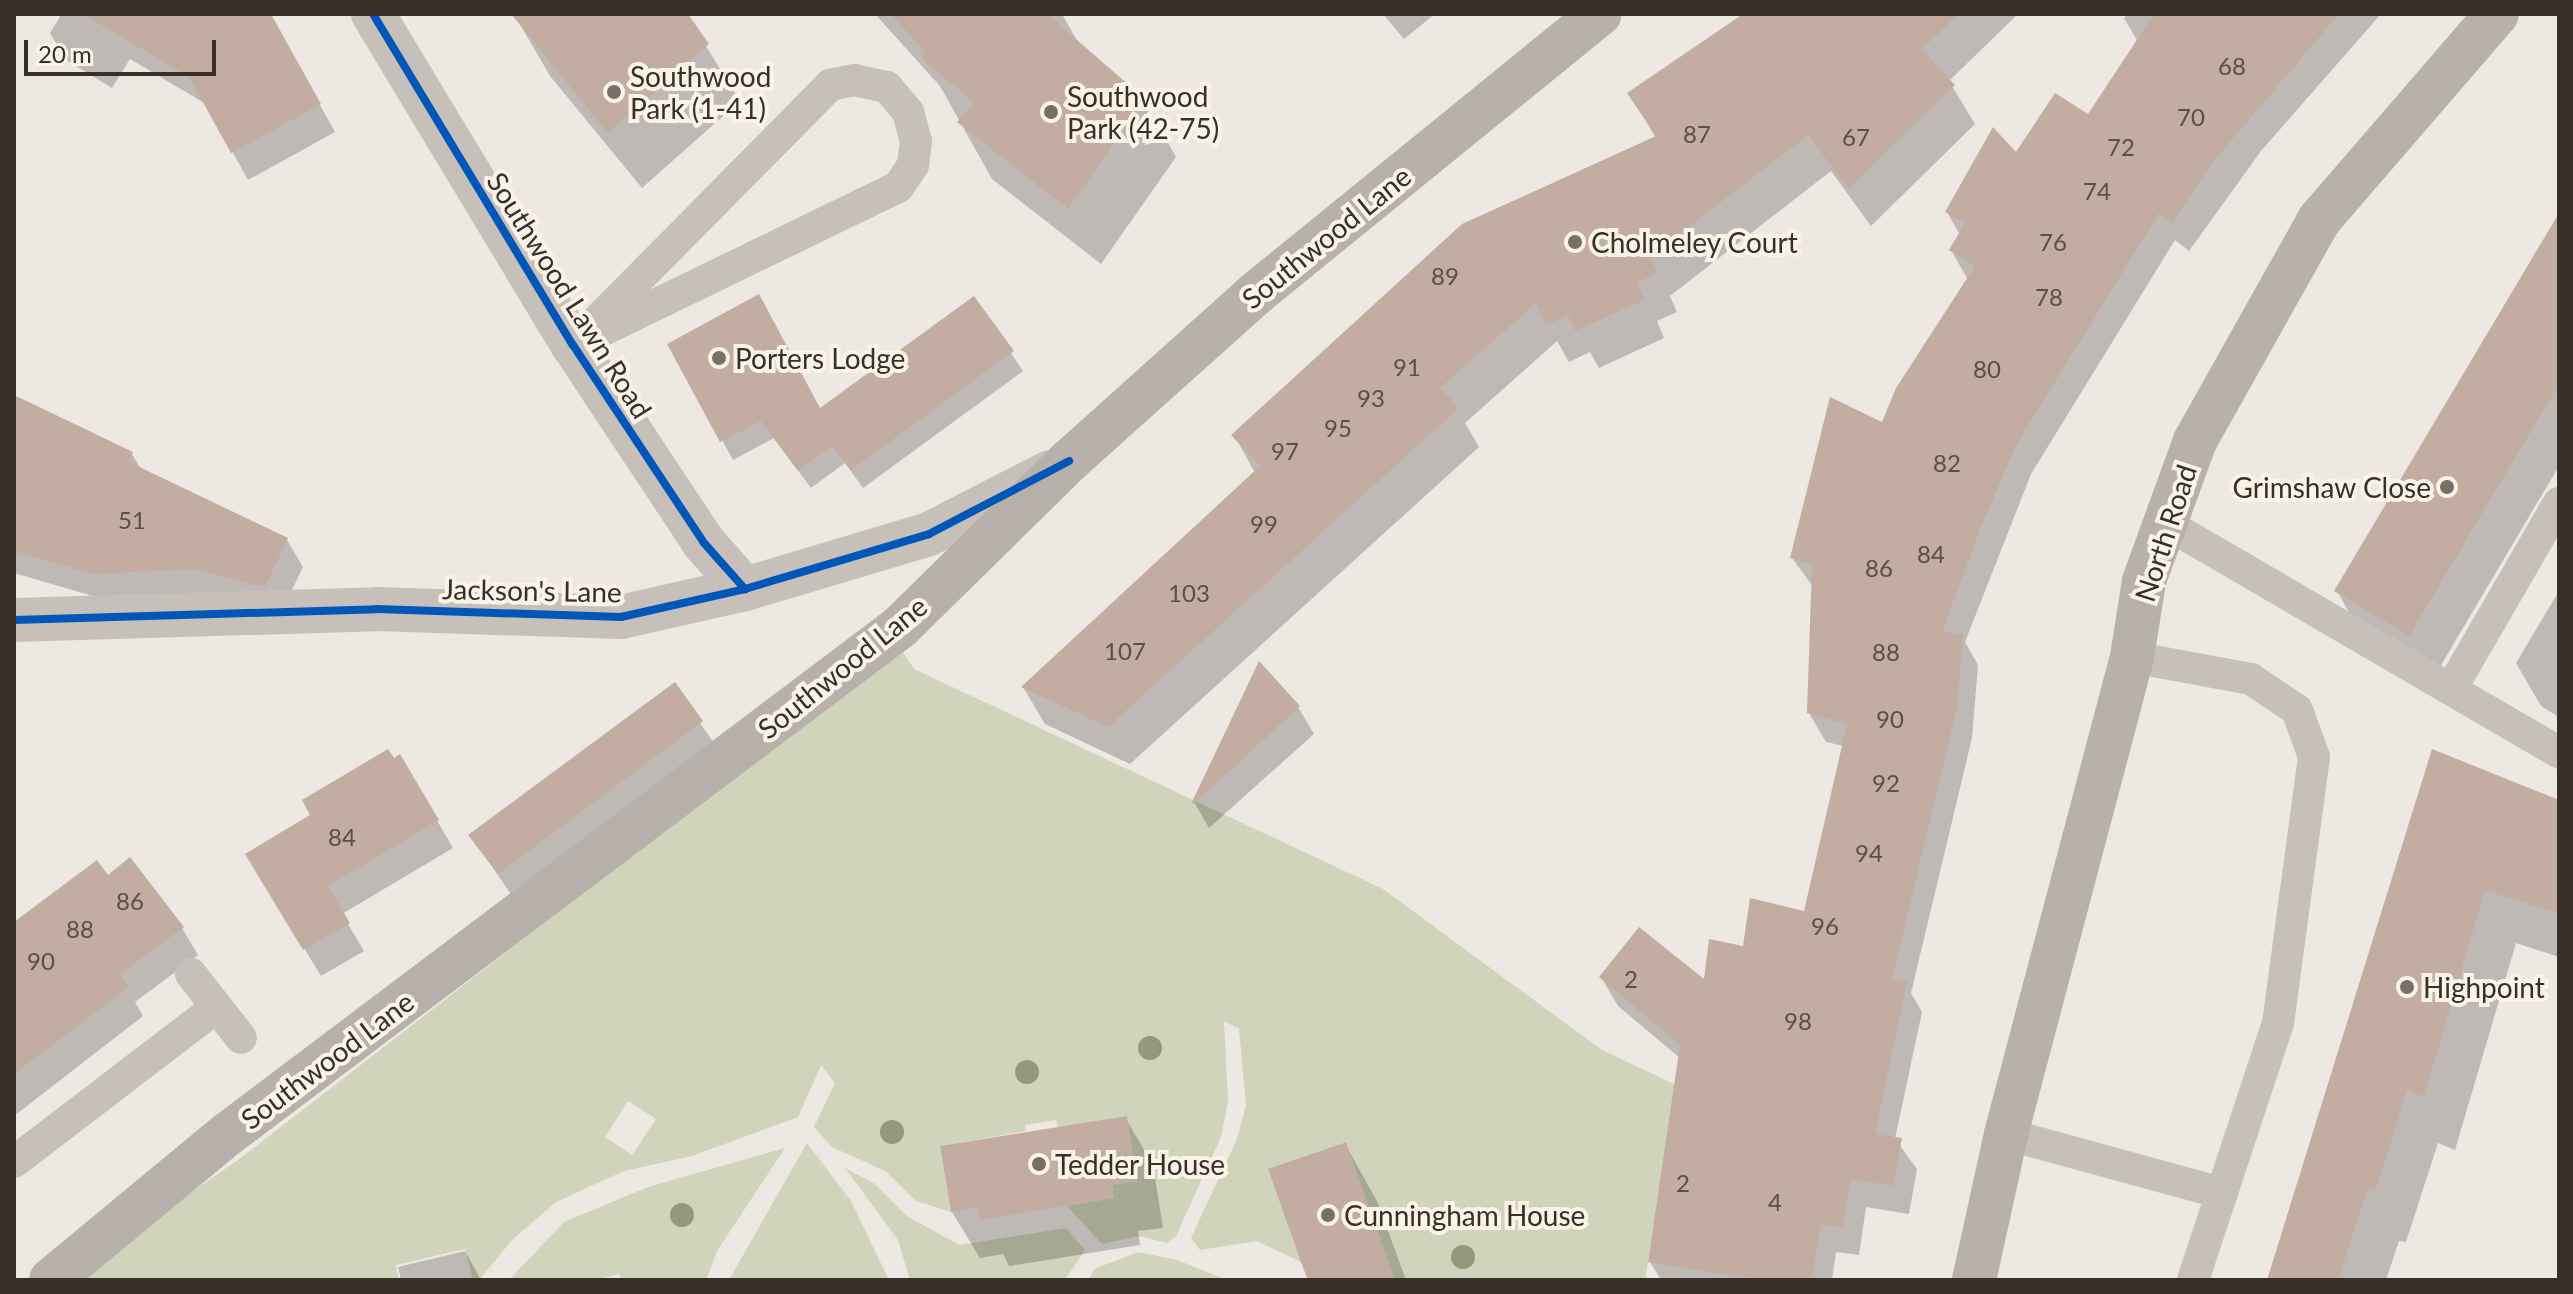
<!DOCTYPE html>
<html>
<head>
<meta charset="utf-8">
<style>
	body { margin:0 }
	#map { position:relative; width:2573px; height:1294px; overflow:hidden; background:#eee8e2; font-family:Lato,sans-serif }
	div>[style] { position:absolute }
	.green>* { inset:0; background:#cfd4ba }
	.shadow>* { inset:0; background:#0003 }
	.building>* { inset:0; background:#c3aca2 }
	.service>* { height:32px; margin:-16px; padding:0 16px; transform-origin:16px; border-radius:16px; background:#c7c0ba }
	.minor>* { height:44px; margin:-22px; padding:0 22px; transform-origin:22px; border-radius:22px; background:#c7c0ba }
	.secondary>* { height:44px; margin:-22px; padding:0 22px; transform-origin:22px; border-radius:22px; background:#b8b0aa }
	.cycleway>* { height:8px; margin:-4px; padding:0 4px; transform-origin:4px; border-radius:4px; background:#0057b8 }
	.trees>* { width:24px; height:24px; margin:-12px; border-radius:50%; background:#92997c }
	.dots>* { width:22px; height:22px; translate:-50% -50%; box-sizing:border-box; border:4px solid #fbf3e8; border-radius:50% }
	span { translate:-50% -50%; white-space:nowrap; text-align:center; line-height:1.15; -webkit-text-stroke:8px #fbf3e8; paint-order:stroke }
	.number-label { font-size:24px; color:#5c4e46 }
	.number-label span { -webkit-text-stroke-width:0 }
	.poi-label { font-size:28px; color:#392e28 }
	.left { translate:0 -50%; text-align:left }
	.right { translate:-100% -50%; text-align:right }
	.street-label { font-size:28px; color:#392e28 }
	.frame { position:absolute; inset:0; border:16px solid #392e28; pointer-events:none }
	.scale { position:absolute; left:24px; top:40px; width:192px; height:36px; box-sizing:border-box; border:4px solid #392e28; border-top:0; padding-left:10px; font-size:24px; line-height:28px; white-space:nowrap; color:#392e28; -webkit-text-stroke:6px #fbf3e8; paint-order:stroke }
</style>
</head>
<body>
<div id="map">
	<div class="green">
		<i style="clip-path:polygon(evenodd,900px 647px,914px 669px,1383px 889px,1602px 1050px,1676px 1085px,1645px 1280px,1395px 1280px,1345px 1142px,1268px 1169px,1301px 1262px,1257px 1241px,1200px 1250px,1191px 1238px,1237px 1139px,1246px 1105px,1239px 1029px,1224px 1021px,1228px 1102px,1221px 1137px,1176px 1236px,1167px 1243px,1139px 1236px,1102px 1244px,1067px 1206px,1114px 1198px,1112px 1185px,1137px 1181px,1127px 1117px,1058px 1128px,1056px 1120px,1025px 1125px,1026px 1131px,940px 1146px,951px 1212px,916px 1201px,885px 1171px,832px 1147px,814px 1127px,835px 1083px,821px 1065px,798px 1117px,692px 1156px,624px 1171px,556px 1202px,512px 1240px,479px 1280px,473px 1280px,465px 1249px,396px 1265px,399px 1280px,79px 1280px,105px 1253px,242px 1157px,900px 647px,628px 1101px,656px 1119px,632px 1155px,605px 1137px,628px 1101px)"></i>
		<i style="clip-path:polygon(807px 1143px,851px 1201px,889px 1280px,729px 1280px)"></i>
		<i style="clip-path:polygon(785px 1148px,717px 1251px,706px 1280px,621px 1280px,619px 1274px,596px 1280px,509px 1280px,564px 1222px,648px 1187px)"></i>
		<i style="clip-path:polygon(845px 1168px,875px 1184px,907px 1216px,959px 1245px,1066px 1228px,1085px 1250px,1065px 1280px,910px 1280px,898px 1240px)"></i>
		<i style="clip-path:polygon(1138px 1252px,1177px 1260px,1227px 1280px,1089px 1280px,1094px 1269px)"></i>
	</div>
	<div class="shadow">
		<i style="clip-path:polygon(55px 14px,269px 14px,335px 132px,248px 180px,206px 104px,130px 59px,112px 88px,66px 60px,50px 33px,60px 17px)"></i>
		<i style="clip-path:polygon(524px 14px,686px 14px,740px 101px,642px 188px,550px 76px,517px 19px)"></i>
		<i style="clip-path:polygon(875px 14px,1062px 14px,1079px 44px,1144px 100px,1176px 157px,1101px 264px,992px 179px,940px 86px)"></i>
		<i style="clip-path:polygon(1383px 14px,1435px 14px,1404px 39px)"></i>
		<i style="clip-path:polygon(1745px 14px,2018px 14px,1949px 81px,1975px 124px,1871px 226px,1831px 171px,1670px 296px,1677px 312px,1657px 321px,1664px 338px,1599px 368px,1590px 352px,1569px 362px,1557px 341px,1465px 423px,1479px 447px,1130px 764px,1045px 724px,1023px 687px,1255px 473px,1234px 435px,1656px 138px,1629px 93px)"></i>
		<i style="clip-path:polygon(2128px 14px,2381px 14px,2261px 151px,2189px 251px,2175px 240px,2031px 474px,1965px 642px,1978px 665px,1972px 738px,1911px 993px,1922px 1012px,1895px 1139px,1917px 1169px,1909px 1214px,1866px 1207px,1859px 1255px,1836px 1252px,1832px 1280px,1661px 1280px,1650px 1262px,1680px 1058px,1618px 1006px,1601px 977px,1705px 983px,1745px 949px,1805px 913px,1844px 746px,1826px 742px,1809px 713px,1814px 588px,1792px 558px,1883px 425px,1968px 280px,1951px 250px,1960px 235px,1947px 212px,2016px 156px,2089px 117px,2138px 42px,2124px 18px)"></i>
		<i style="clip-path:polygon(2559px 217px,2559px 466px,2434px 677px,2361px 634px,2337px 591px)"></i>
		<i style="clip-path:polygon(974px 298px,1023px 371px,863px 488px,845px 463px,811px 488px,774px 438px,733px 460px,670px 344px,820px 410px)"></i>
		<i style="clip-path:polygon(14px 415px,132px 454px,142px 471px,287px 540px,303px 567px,281px 613px,110px 601px,14px 573px)"></i>
		<i style="clip-path:polygon(2559px 591px,2559px 717px,2541px 706px,2516px 663px)"></i>
		<i style="clip-path:polygon(674px 685px,718px 749px,515px 900px,471px 836px)"></i>
		<i style="clip-path:polygon(1298px 707px,1314px 734px,1209px 828px,1194px 802px)"></i>
		<i style="clip-path:polygon(2433px 751px,2559px 861px,2559px 957px,2516px 943px,2455px 1150px,2438px 1143px,2406px 1242px,2399px 1241px,2386px 1280px,2269px 1280px)"></i>
		<i style="clip-path:polygon(400px 757px,453px 848px,342px 914px,364px 951px,321px 976px,264px 882px)"></i>
		<i style="clip-path:polygon(107px 878px,182px 928px,198px 955px,135px 1002px,143px 1016px,14px 1116px,14px 925px)"></i>
		<i style="clip-path:polygon(1126px 1119px,1153px 1165px,1163px 1228px,1138px 1231px,1140px 1245px,1009px 1266px,1003px 1254px,980px 1258px,952px 1212px)"></i>
		<i style="clip-path:polygon(1345px 1144px,1377px 1201px,1406px 1280px,1310px 1280px)"></i>
		<i style="clip-path:polygon(465px 1251px,481px 1280px,401px 1280px,398px 1267px)"></i>
	</div>
	<div class="building">
		<i style="clip-path:polygon(83px 14px,271px 14px,321px 104px,231px 153px,189px 77px)"></i>
		<i style="clip-path:polygon(511px 14px,688px 14px,709px 44px,608px 133px)"></i>
		<i style="clip-path:polygon(891px 14px,1047px 14px,1145px 99px,1068px 209px,957px 122px,974px 102px,922px 59px,925px 52px)"></i>
		<i style="clip-path:polygon(1743px 14px,1958px 14px,1922px 49px,1955px 85px,1849px 189px,1808px 135px,1650px 257px,1657px 273px,1637px 283px,1644px 300px,1575px 331px,1568px 315px,1546px 325px,1536px 303px,1440px 388px,1459px 408px,1108px 727px,1021px 687px,1260px 466px,1231px 435px,1462px 224px,1656px 136px,1627px 93px)"></i>
		<i style="clip-path:polygon(2154px 14px,2339px 14px,2212px 163px,2172px 223px,2159px 213px,2016px 445px,1981px 527px,1942px 632px,1963px 634px,1957px 708px,1892px 979px,1907px 982px,1875px 1134px,1902px 1138px,1893px 1186px,1850px 1179px,1843px 1227px,1821px 1224px,1812px 1280px,1762px 1280px,1648px 1262px,1680px 1045px,1599px 977px,1639px 927px,1704px 979px,1709px 939px,1743px 946px,1750px 898px,1804px 911px,1847px 724px,1807px 713px,1812px 565px,1790px 558px,1830px 397px,1882px 422px,1896px 388px,1975px 266px,1949px 250px,1965px 223px,1945px 212px,1993px 127px,2016px 152px,2055px 93px,2088px 114px)"></i>
		<i style="clip-path:polygon(2559px 213px,2559px 384px,2409px 636px,2334px 591px)"></i>
		<i style="clip-path:polygon(759px 294px,820px 408px,974px 296px,1014px 351px,851px 470px,832px 446px,798px 471px,761px 421px,720px 442px,667px 344px)"></i>
		<i style="clip-path:polygon(14px 395px,133px 452px,129px 462px,288px 538px,265px 587px,195px 569px,93px 574px,14px 551px)"></i>
		<i style="clip-path:polygon(1259px 661px,1300px 706px,1194px 804px,1192px 802px)"></i>
		<i style="clip-path:polygon(675px 682px,703px 721px,498px 874px,468px 835px)"></i>
		<i style="clip-path:polygon(388px 749px,394px 758px,400px 754px,439px 820px,328px 886px,350px 923px,303px 950px,245px 854px,310px 815px,302px 800px)"></i>
		<i style="clip-path:polygon(2432px 749px,2559px 800px,2559px 914px,2485px 890px,2424px 1097px,2407px 1090px,2376px 1189px,2368px 1188px,2338px 1280px,2267px 1280px)"></i>
		<i style="clip-path:polygon(130px 857px,184px 927px,120px 974px,129px 987px,14px 1074px,14px 922px,97px 860px,108px 875px)"></i>
		<i style="clip-path:polygon(1127px 1116px,1137px 1181px,1112px 1185px,1114px 1198px,980px 1220px,979px 1207px,951px 1212px,940px 1146px)"></i>
		<i style="clip-path:polygon(1346px 1142px,1395px 1280px,1308px 1280px,1301px 1262px,1268px 1169px)"></i>
	</div>
	<div class="service">
		<i style="left:854px;top:80px;width:34px;rotate:12deg"></i>
		<i style="left:887px;top:87px;width:33px;rotate:50deg"></i>
		<i style="left:908px;top:112px;width:30px;rotate:75deg"></i>
		<i style="left:916px;top:141px;width:24px;rotate:97deg"></i>
		<i style="left:913px;top:165px;width:27px;rotate:124deg"></i>
		<i style="left:898px;top:187px;width:361px;rotate:154.1deg"></i>
		<i style="left:573px;top:345px;width:366px;rotate:-45.3deg"></i>
		<i style="left:830px;top:85px;width:25px;rotate:-12deg"></i>
		<i style="left:2165px;top:523px;width:456px;rotate:30.2deg"></i>
		<i style="left:2132px;top:657px;width:121px;rotate:10.5deg"></i>
		<i style="left:2251px;top:679px;width:55px;rotate:34deg"></i>
		<i style="left:2297px;top:710px;width:50px;rotate:70.1deg"></i>
		<i style="left:2314px;top:757px;width:268px;rotate:97.7deg"></i>
		<i style="left:2278px;top:1023px;width:271px;rotate:108.3deg"></i>
		<i style="left:2451px;top:689px;width:215px;rotate:-59.9deg"></i>
		<i style="left:191px;top:974px;width:81px;rotate:52deg"></i>
		<i style="left:2006px;top:1134px;width:224px;rotate:15.3deg"></i>
		<i style="left:14px;top:1162px;width:255px;rotate:-37.4deg"></i>
	</div>
	<div class="minor">
		<i style="left:373px;top:14px;width:387px;rotate:58.9deg"></i>
		<i style="left:573px;top:345px;width:237px;rotate:56.5deg"></i>
		<i style="left:704px;top:543px;width:62px;rotate:48.3deg"></i>
		<i style="left:14px;top:620px;width:363px;rotate:-1.7deg"></i>
		<i style="left:377px;top:609px;width:244px;rotate:1.9deg"></i>
		<i style="left:621px;top:617px;width:127px;rotate:-12.7deg"></i>
		<i style="left:745px;top:589px;width:192px;rotate:-16.6deg"></i>
		<i style="left:929px;top:534px;width:136px;rotate:-27.1deg"></i>
	</div>
	<div class="secondary">
		<i style="left:51px;top:1280px;width:231px;rotate:-39.6deg"></i>
		<i style="left:229px;top:1133px;width:840px;rotate:-37.02deg"></i>
		<i style="left:900px;top:627px;width:237px;rotate:-44.5deg"></i>
		<i style="left:1069px;top:461px;width:250px;rotate:-41.9deg"></i>
		<i style="left:1255px;top:294px;width:444px;rotate:-39.1deg"></i>
		<i style="left:1974px;top:1280px;width:149px;rotate:-77.6deg"></i>
		<i style="left:2006px;top:1134px;width:493px;rotate:-75.2deg"></i>
		<i style="left:2132px;top:657px;width:77px;rotate:-81deg"></i>
		<i style="left:2144px;top:581px;width:149px;rotate:-70deg"></i>
		<i style="left:2195px;top:441px;width:253px;rotate:-60.7deg"></i>
		<i style="left:2319px;top:220px;width:272px;rotate:-49.2deg"></i>
	</div>
	<div class="cycleway">
		<i style="left:373px;top:14px;width:387px;rotate:58.9deg"></i>
		<i style="left:573px;top:345px;width:237px;rotate:56.5deg"></i>
		<i style="left:704px;top:543px;width:62px;rotate:48.3deg"></i>
		<i style="left:14px;top:620px;width:363px;rotate:-1.7deg"></i>
		<i style="left:377px;top:609px;width:244px;rotate:1.9deg"></i>
		<i style="left:621px;top:617px;width:127px;rotate:-12.7deg"></i>
		<i style="left:745px;top:589px;width:192px;rotate:-16.6deg"></i>
		<i style="left:929px;top:534px;width:158px;rotate:-27.5deg"></i>
	</div>
	<div class="trees">
		<i style="left:1150px;top:1048px"></i>
		<i style="left:1027px;top:1072px"></i>
		<i style="left:892px;top:1132px"></i>
		<i style="left:682px;top:1215px"></i>
		<i style="left:1463px;top:1257px"></i>
	</div>
	<div class="dots">
		<i style="left:614px;top:92px;background:#786f69"></i>
		<i style="left:1051px;top:112px;background:#786f69"></i>
		<i style="left:1575px;top:242px;background:#786f69"></i>
		<i style="left:719px;top:358px;background:#786f69"></i>
		<i style="left:2447px;top:487px;background:#786f69"></i>
		<i style="left:2407px;top:987px;background:#786f69"></i>
		<i style="left:1039px;top:1164px;background:#786f69"></i>
		<i style="left:1328px;top:1215px;background:#786f69"></i>
	</div>
	<div class="number-label">
		<span style="left:2232px;top:66px">68</span>
		<span style="left:2191px;top:117px">70</span>
		<span style="left:1697px;top:134px">87</span>
		<span style="left:1856px;top:137px">67</span>
		<span style="left:2121px;top:147px">72</span>
		<span style="left:2097px;top:191px">74</span>
		<span style="left:2053px;top:242px">76</span>
		<span style="left:1445px;top:276px">89</span>
		<span style="left:2049px;top:297px">78</span>
		<span style="left:1407px;top:367px">91</span>
		<span style="left:1987px;top:369px">80</span>
		<span style="left:1371px;top:398px">93</span>
		<span style="left:1338px;top:428px">95</span>
		<span style="left:1285px;top:451px">97</span>
		<span style="left:1947px;top:463px">82</span>
		<span style="left:132px;top:520px">51</span>
		<span style="left:1264px;top:524px">99</span>
		<span style="left:1931px;top:554px">84</span>
		<span style="left:1879px;top:568px">86</span>
		<span style="left:1189px;top:593px">103</span>
		<span style="left:1125px;top:651px">107</span>
		<span style="left:1886px;top:652px">88</span>
		<span style="left:1890px;top:719px">90</span>
		<span style="left:1886px;top:783px">92</span>
		<span style="left:342px;top:837px">84</span>
		<span style="left:1869px;top:853px">94</span>
		<span style="left:130px;top:901px">86</span>
		<span style="left:1825px;top:926px">96</span>
		<span style="left:80px;top:929px">88</span>
		<span style="left:41px;top:961px">90</span>
		<span style="left:1631px;top:979px">2</span>
		<span style="left:1798px;top:1021px">98</span>
		<span style="left:1683px;top:1183px">2</span>
		<span style="left:1775px;top:1202px">4</span>
	</div>
	<div class="poi-label">
		<span class="left" style="left:630px;top:92px">Southwood<br>Park (1-41)</span>
		<span class="left" style="left:1067px;top:112px">Southwood<br>Park (42-75)</span>
		<span class="left" style="left:1591px;top:242px">Cholmeley Court</span>
		<span class="left" style="left:735px;top:358px">Porters Lodge</span>
		<span class="right" style="left:2431px;top:487px">Grimshaw Close</span>
		<span class="left" style="left:2423px;top:987px">Highpoint</span>
		<span class="left" style="left:1055px;top:1164px">Tedder House</span>
		<span class="left" style="left:1344px;top:1215px">Cunningham House</span>
	</div>
	<div class="street-label">
		<span style="left:1326px;top:237px;rotate:-39deg">Southwood Lane</span>
		<span style="left:570px;top:295px;rotate:58deg">Southwood Lawn Road</span>
		<span style="left:2165px;top:533px;rotate:-72deg">North Road</span>
		<span style="left:532px;top:590px;rotate:1deg">Jackson's Lane</span>
		<span style="left:842px;top:667px;rotate:-39deg">Southwood Lane</span>
		<span style="left:327px;top:1060px;rotate:-37deg">Southwood Lane</span>
	</div>
	<div class="frame"></div>
	<div class="scale">20 m</div>
</div>
</body>
</html>
